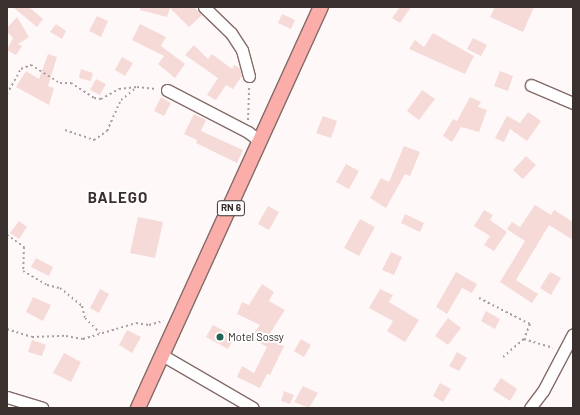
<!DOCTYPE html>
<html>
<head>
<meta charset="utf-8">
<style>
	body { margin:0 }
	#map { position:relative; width:580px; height:415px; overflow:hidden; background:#fef8f8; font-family:Barlow,sans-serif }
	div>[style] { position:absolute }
	.building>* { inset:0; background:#f6dad7 }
	.path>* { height:2px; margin-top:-1px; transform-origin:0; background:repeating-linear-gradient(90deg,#a8a09f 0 2px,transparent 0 5px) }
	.roads { filter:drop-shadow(1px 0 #846b68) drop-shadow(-1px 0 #846b68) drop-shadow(0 1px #846b68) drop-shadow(0 -1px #846b68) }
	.minor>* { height:11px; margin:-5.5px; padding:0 5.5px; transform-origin:5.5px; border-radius:5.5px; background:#fff }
	.major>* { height:14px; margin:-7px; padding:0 7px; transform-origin:7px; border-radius:7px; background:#fbaea9 }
	.dots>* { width:11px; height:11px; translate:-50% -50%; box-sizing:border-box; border:2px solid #fff; border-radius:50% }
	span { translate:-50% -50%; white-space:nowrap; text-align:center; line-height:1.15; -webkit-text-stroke:4px #fff; paint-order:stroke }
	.shield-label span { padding:1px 3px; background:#fff; border:1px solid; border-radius:3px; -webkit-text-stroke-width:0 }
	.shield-label { font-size:10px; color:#3a302e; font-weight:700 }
	.poi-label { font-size:11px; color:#3a302e }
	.left { translate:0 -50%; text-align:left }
	.district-label { font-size:15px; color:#3a302e; font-weight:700; letter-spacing:1px }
	.frame { position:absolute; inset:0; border:8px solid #3a302e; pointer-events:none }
</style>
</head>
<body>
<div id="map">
	<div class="building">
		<i style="clip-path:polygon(13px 7px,29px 7px,43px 19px,37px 27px)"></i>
		<i style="clip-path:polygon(140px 7px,194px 7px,202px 15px,189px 27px,170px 8px,167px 17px,140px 10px)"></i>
		<i style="clip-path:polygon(400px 7px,411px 7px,400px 23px,392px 18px)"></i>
		<i style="clip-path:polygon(495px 7px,534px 7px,523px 32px,490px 17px)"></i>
		<i style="clip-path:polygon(282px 14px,295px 20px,291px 29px,278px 23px)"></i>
		<i style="clip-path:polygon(97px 16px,108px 21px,101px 37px,89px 31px)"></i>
		<i style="clip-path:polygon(17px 17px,29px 37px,18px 44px,22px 46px,16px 55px,7px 50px,13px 38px,7px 32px,7px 28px)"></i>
		<i style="clip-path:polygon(56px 24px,66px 31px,62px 39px,50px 32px)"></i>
		<i style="clip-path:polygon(140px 24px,166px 37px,161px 46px,185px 64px,175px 78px,158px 64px,164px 56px,132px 40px)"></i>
		<i style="clip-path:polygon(433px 33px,474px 56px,465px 74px,409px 49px,415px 40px,424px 47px)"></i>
		<i style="clip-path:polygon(473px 38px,487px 45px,481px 56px,467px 49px)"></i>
		<i style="clip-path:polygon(194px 45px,208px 59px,212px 54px,232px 69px,234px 65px,240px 68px,242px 76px,233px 89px,226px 85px,216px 100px,207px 95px,218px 78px,185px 55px)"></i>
		<i style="clip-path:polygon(48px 54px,57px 57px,48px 86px,54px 88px,49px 105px,16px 87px,26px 71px,39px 79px)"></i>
		<i style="clip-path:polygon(122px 57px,133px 63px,125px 76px,115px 70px)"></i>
		<i style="clip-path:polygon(81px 69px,93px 73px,91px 81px,79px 78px)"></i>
		<i style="clip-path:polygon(500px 71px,513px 76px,508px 91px,494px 86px)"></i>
		<i style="clip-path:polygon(96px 79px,106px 84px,100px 95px,90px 90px)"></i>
		<i style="clip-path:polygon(422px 90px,435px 99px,419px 120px,407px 111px)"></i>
		<i style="clip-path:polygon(161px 97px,171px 103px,164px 116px,154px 111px)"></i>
		<i style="clip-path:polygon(470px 97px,481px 102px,478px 107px,487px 110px,479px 132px,461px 127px,452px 142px,443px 136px,453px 119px,457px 121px)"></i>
		<i style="clip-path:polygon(528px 112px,541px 121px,527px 141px,510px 129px,504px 142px,495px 138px,507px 116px,520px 123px)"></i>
		<i style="clip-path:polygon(194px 114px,206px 120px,201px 131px,243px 150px,237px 163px,196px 143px,197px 140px,184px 134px)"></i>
		<i style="clip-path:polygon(323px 116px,337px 121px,331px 138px,316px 133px)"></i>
		<i style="clip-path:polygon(404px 146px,420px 152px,410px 176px,405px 174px,386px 208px,370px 198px,381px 178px,389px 182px)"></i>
		<i style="clip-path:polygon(526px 156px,536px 165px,523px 179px,513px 170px)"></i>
		<i style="clip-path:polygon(346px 164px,359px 171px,349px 189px,336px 182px)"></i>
		<i style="clip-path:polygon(535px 205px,551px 215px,554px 210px,573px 222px,573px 240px,549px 225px,516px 280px,538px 294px,532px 303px,500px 282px,525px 241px,507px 229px,512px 222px,520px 227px)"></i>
		<i style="clip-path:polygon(268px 206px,279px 212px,269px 230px,258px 224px)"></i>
		<i style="clip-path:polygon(484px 210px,493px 215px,490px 220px,507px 232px,494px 251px,484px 245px,490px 236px,474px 226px)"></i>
		<i style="clip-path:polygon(405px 214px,424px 223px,420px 232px,401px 223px)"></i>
		<i style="clip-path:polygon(138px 217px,163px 222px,155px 258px,130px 253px)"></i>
		<i style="clip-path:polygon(360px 219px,375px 227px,359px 256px,344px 248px)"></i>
		<i style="clip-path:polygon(19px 221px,27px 227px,19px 239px,10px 233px)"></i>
		<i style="clip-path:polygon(391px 252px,402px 257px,394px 275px,382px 270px)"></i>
		<i style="clip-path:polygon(36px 258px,53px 267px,49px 276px,31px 267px)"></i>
		<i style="clip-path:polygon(456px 272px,477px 284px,472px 293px,462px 288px,447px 314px,436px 307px)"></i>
		<i style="clip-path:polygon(550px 272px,561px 278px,551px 295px,540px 288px)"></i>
		<i style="clip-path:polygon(262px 284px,274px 292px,269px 301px,285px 310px,267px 338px,284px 346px,270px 375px,267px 374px,260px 388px,237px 377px,242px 366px,254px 373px,267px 347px,251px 337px,260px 325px,237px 314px,242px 302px,249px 305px)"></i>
		<i style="clip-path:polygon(100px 289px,109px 294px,99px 313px,90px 308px)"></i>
		<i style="clip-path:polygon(380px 289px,393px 295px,389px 302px,419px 320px,405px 342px,387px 331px,393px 321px,369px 308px)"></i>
		<i style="clip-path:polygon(33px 297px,51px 305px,43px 321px,26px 312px)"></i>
		<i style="clip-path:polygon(486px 311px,500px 319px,495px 329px,481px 321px)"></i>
		<i style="clip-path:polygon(448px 318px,461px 328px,448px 345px,435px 336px)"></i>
		<i style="clip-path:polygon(213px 325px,235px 337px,228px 349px,206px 337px)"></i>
		<i style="clip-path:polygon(127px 330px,141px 337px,132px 353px,119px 345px)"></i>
		<i style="clip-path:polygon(301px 339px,311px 345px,304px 357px,294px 351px)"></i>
		<i style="clip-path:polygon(32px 340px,46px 345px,42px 356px,28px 352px)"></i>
		<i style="clip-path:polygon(457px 352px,467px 358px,459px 371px,449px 366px)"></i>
		<i style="clip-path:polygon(64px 353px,81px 362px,71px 382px,53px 373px)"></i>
		<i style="clip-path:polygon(501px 378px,517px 389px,510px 401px,493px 390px)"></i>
		<i style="clip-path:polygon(440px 383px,451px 389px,443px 402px,433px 396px)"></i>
		<i style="clip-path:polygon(303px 386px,318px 393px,309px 408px,294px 402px)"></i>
		<i style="clip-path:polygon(284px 391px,294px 395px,290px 404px,281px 401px)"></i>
	</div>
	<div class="path">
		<i style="left:7px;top:94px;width:29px;rotate:-61deg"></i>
		<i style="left:21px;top:69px;width:11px;rotate:-22deg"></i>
		<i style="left:31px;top:65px;width:34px;rotate:32deg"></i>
		<i style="left:60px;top:83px;width:11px"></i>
		<i style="left:71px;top:83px;width:27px;rotate:33deg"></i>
		<i style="left:94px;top:98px;width:7px;rotate:8deg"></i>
		<i style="left:101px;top:99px;width:21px;rotate:-29deg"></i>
		<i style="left:119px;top:89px;width:18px;rotate:-6deg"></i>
		<i style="left:137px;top:87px;width:19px;rotate:6deg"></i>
		<i style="left:248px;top:120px;width:33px;rotate:-88deg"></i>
		<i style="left:65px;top:130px;width:31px;rotate:19deg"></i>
		<i style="left:94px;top:140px;width:16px;rotate:-35deg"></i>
		<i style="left:107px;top:131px;width:34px;rotate:-66deg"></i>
		<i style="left:121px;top:100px;width:19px;rotate:-39deg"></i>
		<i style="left:7px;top:235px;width:21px;rotate:35deg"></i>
		<i style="left:24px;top:247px;width:24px;rotate:92deg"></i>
		<i style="left:23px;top:271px;width:28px;rotate:30deg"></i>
		<i style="left:47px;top:285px;width:13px;rotate:13deg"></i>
		<i style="left:60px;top:288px;width:28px;rotate:39deg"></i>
		<i style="left:82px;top:306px;width:12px;rotate:76deg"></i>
		<i style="left:85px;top:318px;width:21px;rotate:45deg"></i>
		<i style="left:479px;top:298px;width:57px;rotate:27deg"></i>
		<i style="left:530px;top:324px;width:16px;rotate:112deg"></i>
		<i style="left:7px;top:329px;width:26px;rotate:18deg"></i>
		<i style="left:32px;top:337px;width:34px;rotate:-2deg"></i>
		<i style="left:66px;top:336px;width:17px;rotate:10deg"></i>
		<i style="left:83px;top:339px;width:55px;rotate:-16.8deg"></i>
		<i style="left:136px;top:323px;width:13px;rotate:9deg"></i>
		<i style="left:149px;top:325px;width:15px;rotate:-16deg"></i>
		<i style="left:503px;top:357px;width:28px;rotate:-41deg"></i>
		<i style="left:524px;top:339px;width:30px;rotate:17deg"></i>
	</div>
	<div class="roads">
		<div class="minor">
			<i style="left:204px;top:7px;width:37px;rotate:44deg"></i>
			<i style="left:231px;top:33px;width:20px;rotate:57deg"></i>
			<i style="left:242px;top:50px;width:27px;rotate:75deg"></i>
			<i style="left:531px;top:85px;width:46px;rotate:23.2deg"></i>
			<i style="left:167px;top:90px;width:91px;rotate:27.4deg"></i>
			<i style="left:248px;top:132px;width:15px;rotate:37deg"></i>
			<i style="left:162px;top:355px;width:105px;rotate:30.2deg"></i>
			<i style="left:7px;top:397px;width:37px;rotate:17deg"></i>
			<i style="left:530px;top:408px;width:21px;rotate:-53deg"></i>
			<i style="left:543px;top:391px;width:64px;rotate:-62.2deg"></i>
		</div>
		<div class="major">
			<i style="left:138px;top:408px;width:441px;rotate:-65.5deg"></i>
		</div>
	</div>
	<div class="dots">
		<i style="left:220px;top:337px;background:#206455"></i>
	</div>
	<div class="shield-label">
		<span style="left:231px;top:208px">RN 6</span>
	</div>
	<div class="poi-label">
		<span class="left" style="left:228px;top:337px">Motel Sossy</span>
	</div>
	<div class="district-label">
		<span style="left:118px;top:198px">BALEGO</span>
	</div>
	<div class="frame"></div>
</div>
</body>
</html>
